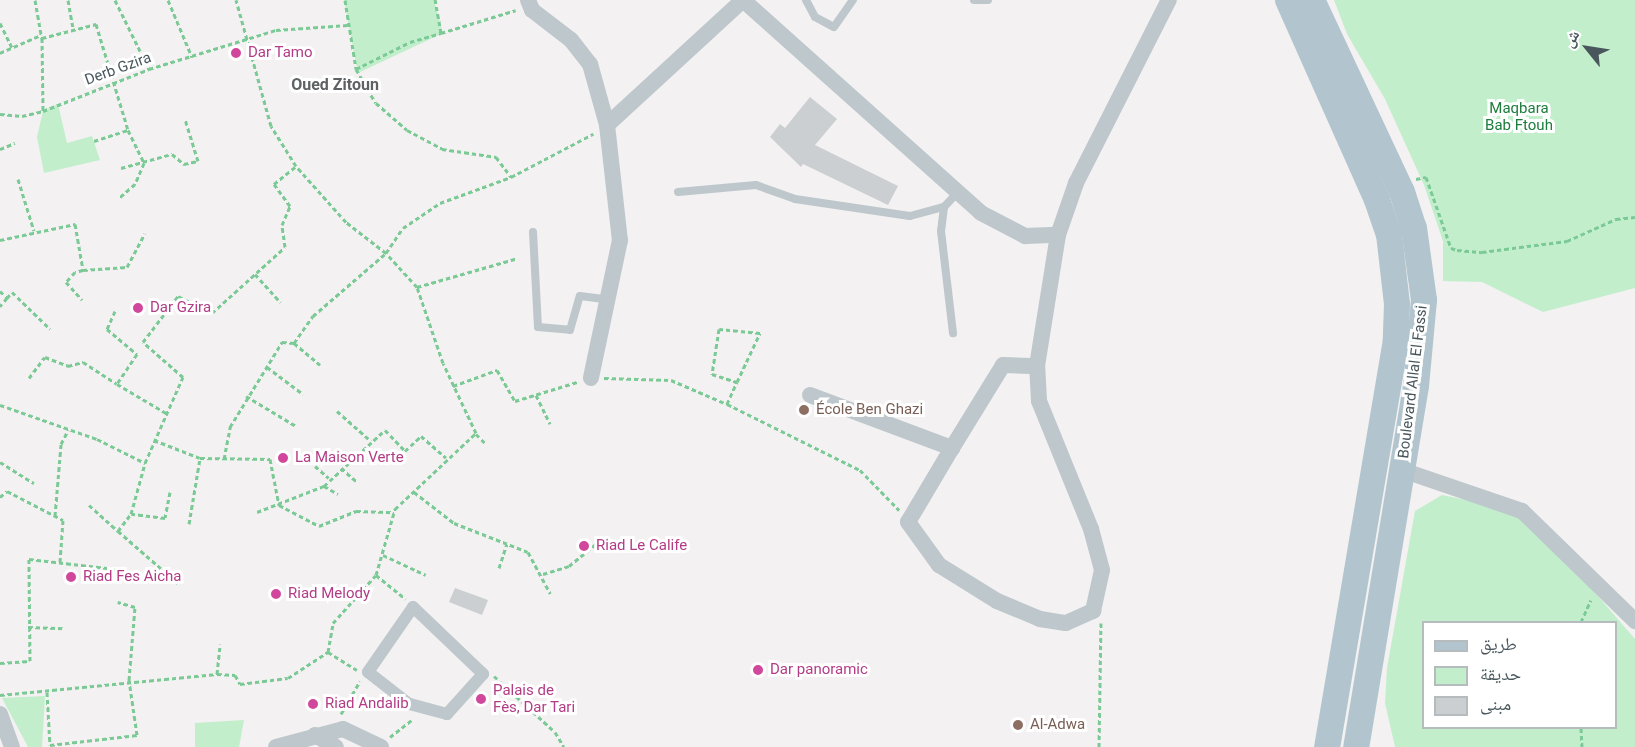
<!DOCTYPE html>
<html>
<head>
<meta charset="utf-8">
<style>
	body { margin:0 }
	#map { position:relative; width:1635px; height:747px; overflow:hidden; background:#f3f1f1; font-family:Roboto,"Noto Naskh Arabic",sans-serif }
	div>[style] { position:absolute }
	.green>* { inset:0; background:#c2eecc }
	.building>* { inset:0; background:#cbcfd2 }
	.path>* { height:3px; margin-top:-1.5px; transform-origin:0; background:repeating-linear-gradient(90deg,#7bca96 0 4.5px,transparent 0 7.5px) }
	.service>* { height:8px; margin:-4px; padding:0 4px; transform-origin:4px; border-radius:4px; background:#bdc7cc }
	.pedestrian>* { height:12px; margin:-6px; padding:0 6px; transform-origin:6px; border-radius:6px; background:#bdc7cc }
	.minor>* { height:16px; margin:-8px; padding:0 8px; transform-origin:8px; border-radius:8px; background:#bdc7cc }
	.primary>* { height:26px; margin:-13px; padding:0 13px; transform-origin:13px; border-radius:13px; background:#b2c5ce }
	.dots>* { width:16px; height:16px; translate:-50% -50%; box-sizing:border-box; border:3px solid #fff; border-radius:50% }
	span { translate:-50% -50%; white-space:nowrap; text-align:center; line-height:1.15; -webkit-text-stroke:6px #fff; paint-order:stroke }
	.hotel-label { font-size:15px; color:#b23c85 }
	.left { translate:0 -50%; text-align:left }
	.street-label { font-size:15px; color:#49575d }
	.park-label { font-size:15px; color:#1c7d3c }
	.education-label { font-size:15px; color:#785e54 }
	.neighbourhood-label { font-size:16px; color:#5d6265; font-weight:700 }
	.legend { position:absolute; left:1422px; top:621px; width:195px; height:108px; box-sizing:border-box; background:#fff; border:2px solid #b6bcbe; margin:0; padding:8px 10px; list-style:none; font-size:18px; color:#49575d }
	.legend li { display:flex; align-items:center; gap:12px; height:30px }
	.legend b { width:30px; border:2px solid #b6bcbe }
	.north { position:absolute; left:1557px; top:18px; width:60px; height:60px; -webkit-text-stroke:4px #fff; paint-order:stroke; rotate:300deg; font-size:16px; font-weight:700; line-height:24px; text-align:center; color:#49575d }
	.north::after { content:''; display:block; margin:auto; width:21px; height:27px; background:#49575d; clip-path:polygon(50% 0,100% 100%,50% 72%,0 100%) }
</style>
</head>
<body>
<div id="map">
	<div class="green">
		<i style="clip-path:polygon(344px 0,434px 0,443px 33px,358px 73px)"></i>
		<i style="clip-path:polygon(1334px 0,1635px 0,1635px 288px,1543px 312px,1482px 282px,1443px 281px,1443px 241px,1424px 185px,1385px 99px,1347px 34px)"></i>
		<i style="clip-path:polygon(58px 104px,67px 143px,92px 136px,100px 160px,44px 173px,37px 137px,43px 111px)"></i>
		<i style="clip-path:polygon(evenodd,1442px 495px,1516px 510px,1540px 529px,1635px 639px,1635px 747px,1395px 747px,1385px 703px,1387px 668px,1415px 511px,1442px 495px,1424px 622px,1616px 622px,1616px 728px,1424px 728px,1424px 622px)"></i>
		<i style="clip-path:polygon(45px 696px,42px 747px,28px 747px,2px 698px)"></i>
		<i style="clip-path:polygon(244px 720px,239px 747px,195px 747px,195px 723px)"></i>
	</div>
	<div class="building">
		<i style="clip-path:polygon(810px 97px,837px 119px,815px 145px,898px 186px,888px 205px,803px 164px,801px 167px,770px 137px,780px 124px,785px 128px)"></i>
		<i style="clip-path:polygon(455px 588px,488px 600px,482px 615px,449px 602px)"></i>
	</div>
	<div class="path">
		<i style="left:35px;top:0;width:39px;rotate:80deg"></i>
		<i style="left:42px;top:38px;width:73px;rotate:89.2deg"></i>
		<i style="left:68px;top:0;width:28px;rotate:80deg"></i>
		<i style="left:115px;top:0;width:77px;rotate:63.8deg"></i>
		<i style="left:168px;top:0;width:62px;rotate:67.2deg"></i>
		<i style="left:345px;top:0;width:70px;rotate:80.9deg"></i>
		<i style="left:356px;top:69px;width:39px;rotate:60deg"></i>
		<i style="left:376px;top:103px;width:41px;rotate:41.1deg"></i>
		<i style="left:407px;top:130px;width:40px;rotate:28deg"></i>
		<i style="left:442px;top:149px;width:55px;rotate:8.4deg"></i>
		<i style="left:496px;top:157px;width:25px;rotate:53deg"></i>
		<i style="left:0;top:23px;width:28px;rotate:64deg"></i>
		<i style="left:441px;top:33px;width:78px;rotate:-17deg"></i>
		<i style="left:42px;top:38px;width:56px;rotate:-14.5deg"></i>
		<i style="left:96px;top:24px;width:111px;rotate:73.2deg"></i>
		<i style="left:128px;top:130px;width:37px;rotate:64deg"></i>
		<i style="left:144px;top:163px;width:23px;rotate:113deg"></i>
		<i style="left:135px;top:184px;width:21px;rotate:139deg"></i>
		<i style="left:0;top:53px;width:45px;rotate:-23.7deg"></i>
		<i style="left:356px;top:69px;width:60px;rotate:-26.6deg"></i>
		<i style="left:410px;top:42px;width:32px;rotate:-16deg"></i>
		<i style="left:441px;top:33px;width:34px;rotate:-100deg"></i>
		<i style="left:0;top:114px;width:22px;rotate:5deg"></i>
		<i style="left:22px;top:116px;width:22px;rotate:-13deg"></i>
		<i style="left:43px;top:111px;width:114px;rotate:-21.6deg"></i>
		<i style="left:149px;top:69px;width:133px;rotate:-17.1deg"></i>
		<i style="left:276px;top:30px;width:72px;rotate:-4deg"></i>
		<i style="left:94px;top:141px;width:36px;rotate:-18deg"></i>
		<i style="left:0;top:149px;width:16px;rotate:-22deg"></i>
		<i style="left:121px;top:168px;width:53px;rotate:-15.4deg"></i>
		<i style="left:172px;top:154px;width:16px;rotate:40deg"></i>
		<i style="left:184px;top:164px;width:14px;rotate:-12deg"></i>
		<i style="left:198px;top:161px;width:44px;rotate:-107.2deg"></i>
		<i style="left:18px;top:179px;width:54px;rotate:72.9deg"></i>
		<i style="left:1416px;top:179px;width:10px;rotate:-11deg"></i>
		<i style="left:1426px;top:177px;width:75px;rotate:70.6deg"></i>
		<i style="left:1451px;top:248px;width:6px;rotate:18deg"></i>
		<i style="left:1457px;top:250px;width:25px;rotate:5deg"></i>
		<i style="left:1482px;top:252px;width:86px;rotate:-7.4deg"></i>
		<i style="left:1567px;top:241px;width:54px;rotate:-24.2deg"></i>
		<i style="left:1616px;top:219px;width:19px;rotate:-6deg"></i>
		<i style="left:0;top:240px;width:77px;rotate:-12deg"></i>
		<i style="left:75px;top:224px;width:47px;rotate:80.1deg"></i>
		<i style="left:83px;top:270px;width:8px;rotate:166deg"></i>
		<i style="left:75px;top:272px;width:13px;rotate:132deg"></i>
		<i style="left:66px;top:282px;width:24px;rotate:48deg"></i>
		<i style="left:83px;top:270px;width:44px;rotate:-3.9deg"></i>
		<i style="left:127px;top:267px;width:38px;rotate:-62deg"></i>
		<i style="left:255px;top:274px;width:38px;rotate:48deg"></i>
		<i style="left:417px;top:287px;width:105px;rotate:-16deg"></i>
		<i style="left:0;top:291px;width:10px;rotate:45deg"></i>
		<i style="left:7px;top:298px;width:11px;rotate:131deg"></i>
		<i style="left:7px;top:298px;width:8px;rotate:-50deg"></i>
		<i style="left:12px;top:292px;width:53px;rotate:44.2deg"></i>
		<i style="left:115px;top:311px;width:20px;rotate:114deg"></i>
		<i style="left:107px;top:329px;width:39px;rotate:40deg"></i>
		<i style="left:137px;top:354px;width:36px;rotate:124deg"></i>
		<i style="left:117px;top:384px;width:57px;rotate:30.6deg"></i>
		<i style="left:294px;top:343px;width:34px;rotate:40deg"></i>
		<i style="left:267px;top:367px;width:45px;rotate:36.9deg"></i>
		<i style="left:29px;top:378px;width:26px;rotate:-53deg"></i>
		<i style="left:45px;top:357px;width:25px;rotate:21deg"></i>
		<i style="left:68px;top:366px;width:16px;rotate:-15deg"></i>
		<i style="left:83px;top:362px;width:40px;rotate:32.9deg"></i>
		<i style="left:604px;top:378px;width:67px;rotate:1.7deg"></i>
		<i style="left:671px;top:380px;width:61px;rotate:23.2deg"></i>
		<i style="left:727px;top:404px;width:148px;rotate:26.4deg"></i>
		<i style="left:860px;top:470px;width:56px;rotate:45.7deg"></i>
		<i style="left:453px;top:386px;width:47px;rotate:-20deg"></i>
		<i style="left:497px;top:370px;width:36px;rotate:60deg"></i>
		<i style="left:515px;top:401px;width:65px;rotate:-17deg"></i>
		<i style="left:536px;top:395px;width:32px;rotate:64deg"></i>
		<i style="left:246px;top:396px;width:58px;rotate:31deg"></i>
		<i style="left:727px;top:404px;width:24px;rotate:-66deg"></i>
		<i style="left:737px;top:382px;width:54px;rotate:-64.9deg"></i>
		<i style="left:760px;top:333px;width:41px;rotate:-174.4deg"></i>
		<i style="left:719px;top:329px;width:46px;rotate:98.8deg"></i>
		<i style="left:712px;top:374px;width:26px;rotate:18deg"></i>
		<i style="left:0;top:405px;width:103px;rotate:19.3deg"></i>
		<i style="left:97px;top:439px;width:54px;rotate:26.6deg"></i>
		<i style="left:337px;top:411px;width:45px;rotate:41.4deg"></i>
		<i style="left:476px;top:434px;width:13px;rotate:45deg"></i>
		<i style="left:154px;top:440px;width:49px;rotate:21.4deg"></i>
		<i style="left:200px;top:458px;width:70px;rotate:0.8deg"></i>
		<i style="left:270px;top:459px;width:47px;rotate:78.9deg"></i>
		<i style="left:279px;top:505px;width:45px;rotate:27.7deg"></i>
		<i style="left:319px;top:526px;width:40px;rotate:-22deg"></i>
		<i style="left:356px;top:511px;width:38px;rotate:2deg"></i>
		<i style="left:224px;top:459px;width:33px;rotate:-79deg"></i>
		<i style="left:230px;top:427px;width:100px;rotate:-58.5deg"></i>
		<i style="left:282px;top:342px;width:12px;rotate:5deg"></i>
		<i style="left:294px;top:343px;width:33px;rotate:-55deg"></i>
		<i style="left:313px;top:316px;width:96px;rotate:-40.8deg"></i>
		<i style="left:386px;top:253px;width:30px;rotate:-56deg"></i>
		<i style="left:403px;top:228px;width:45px;rotate:-34deg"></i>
		<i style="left:440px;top:203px;width:76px;rotate:-20.1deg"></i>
		<i style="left:511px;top:177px;width:93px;rotate:-27.7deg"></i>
		<i style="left:0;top:462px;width:40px;rotate:32deg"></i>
		<i style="left:315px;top:466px;width:18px;rotate:41deg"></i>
		<i style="left:341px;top:468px;width:20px;rotate:41deg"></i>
		<i style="left:324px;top:486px;width:16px;rotate:30deg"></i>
		<i style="left:170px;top:492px;width:26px;rotate:101deg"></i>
		<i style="left:165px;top:518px;width:34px;rotate:-173deg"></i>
		<i style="left:131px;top:514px;width:53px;rotate:-74.6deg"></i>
		<i style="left:145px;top:463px;width:94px;rotate:-66.2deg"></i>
		<i style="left:183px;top:377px;width:53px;rotate:-138.8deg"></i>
		<i style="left:143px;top:342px;width:58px;rotate:-52.7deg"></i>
		<i style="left:178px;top:296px;width:38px;rotate:27deg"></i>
		<i style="left:212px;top:313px;width:98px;rotate:-42.1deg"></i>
		<i style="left:285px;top:247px;width:22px;rotate:-98deg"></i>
		<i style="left:282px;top:225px;width:21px;rotate:-67deg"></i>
		<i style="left:290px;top:206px;width:27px;rotate:-126deg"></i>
		<i style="left:274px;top:184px;width:28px;rotate:-39deg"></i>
		<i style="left:414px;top:492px;width:51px;rotate:37.8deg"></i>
		<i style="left:454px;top:523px;width:79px;rotate:21.4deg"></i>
		<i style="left:528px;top:552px;width:47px;rotate:61.8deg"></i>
		<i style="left:0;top:497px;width:9px;rotate:-41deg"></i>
		<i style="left:7px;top:491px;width:63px;rotate:27.4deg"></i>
		<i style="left:63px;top:520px;width:42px;rotate:94.1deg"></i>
		<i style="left:89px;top:505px;width:39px;rotate:42deg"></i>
		<i style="left:118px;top:531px;width:21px;rotate:-53deg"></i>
		<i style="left:257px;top:512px;width:72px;rotate:-21.2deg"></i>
		<i style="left:324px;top:486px;width:83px;rotate:-42.6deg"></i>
		<i style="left:385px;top:430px;width:29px;rotate:46deg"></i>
		<i style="left:405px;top:451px;width:22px;rotate:-43deg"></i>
		<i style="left:421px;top:436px;width:33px;rotate:41deg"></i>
		<i style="left:55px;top:516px;width:72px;rotate:-85.2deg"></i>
		<i style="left:61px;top:444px;width:16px;rotate:-63deg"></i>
		<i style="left:189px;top:524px;width:67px;rotate:-80.5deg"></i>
		<i style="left:118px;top:531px;width:82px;rotate:41.1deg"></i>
		<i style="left:383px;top:555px;width:47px;rotate:24.9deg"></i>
		<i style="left:499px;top:568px;width:25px;rotate:-72deg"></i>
		<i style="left:543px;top:574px;width:27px;rotate:-17deg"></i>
		<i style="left:569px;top:566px;width:43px;rotate:-39.3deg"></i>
		<i style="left:376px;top:575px;width:38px;rotate:39deg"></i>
		<i style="left:1581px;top:622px;width:24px;rotate:-66deg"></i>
		<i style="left:28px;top:627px;width:36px;rotate:2deg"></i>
		<i style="left:328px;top:652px;width:34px;rotate:32deg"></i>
		<i style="left:0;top:663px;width:30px;rotate:-4deg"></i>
		<i style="left:30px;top:661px;width:102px;rotate:-90.6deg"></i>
		<i style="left:29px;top:559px;width:87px;rotate:6.6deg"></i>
		<i style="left:217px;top:674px;width:30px;rotate:-84deg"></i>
		<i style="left:494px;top:676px;width:83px;rotate:42.6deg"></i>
		<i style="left:555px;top:732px;width:17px;rotate:59deg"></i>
		<i style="left:47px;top:692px;width:53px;rotate:86.8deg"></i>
		<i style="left:50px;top:745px;width:88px;rotate:-6.6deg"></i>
		<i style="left:137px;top:735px;width:56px;rotate:-98.3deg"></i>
		<i style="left:129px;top:680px;width:73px;rotate:-85.3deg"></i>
		<i style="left:135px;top:607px;width:18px;rotate:-164deg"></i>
		<i style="left:0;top:695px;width:218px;rotate:-5.5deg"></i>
		<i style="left:217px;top:674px;width:18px;rotate:3deg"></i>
		<i style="left:235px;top:675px;width:10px;rotate:61deg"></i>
		<i style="left:240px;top:684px;width:48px;rotate:-7.1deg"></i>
		<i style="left:288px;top:678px;width:48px;rotate:-33deg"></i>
		<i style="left:328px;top:652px;width:29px;rotate:-80deg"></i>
		<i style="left:333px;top:623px;width:64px;rotate:-48.1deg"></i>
		<i style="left:376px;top:575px;width:69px;rotate:-73.9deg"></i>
		<i style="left:395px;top:509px;width:111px;rotate:-43.2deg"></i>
		<i style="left:476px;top:433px;width:77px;rotate:-115.2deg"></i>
		<i style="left:443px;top:363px;width:80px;rotate:-108.9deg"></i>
		<i style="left:417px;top:287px;width:46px;rotate:-132.4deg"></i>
		<i style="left:386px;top:253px;width:51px;rotate:-142.2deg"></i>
		<i style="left:346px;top:222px;width:75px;rotate:-131.8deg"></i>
		<i style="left:296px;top:166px;width:47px;rotate:-122deg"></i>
		<i style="left:271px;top:126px;width:131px;rotate:-105.5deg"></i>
		<i style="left:341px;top:714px;width:38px;rotate:-60deg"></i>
		<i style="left:1581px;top:728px;width:19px;rotate:87deg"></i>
		<i style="left:390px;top:737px;width:29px;rotate:-38deg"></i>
		<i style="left:1099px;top:747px;width:124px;rotate:-89.1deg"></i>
	</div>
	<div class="service">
		<i style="left:806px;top:0;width:19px;rotate:62deg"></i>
		<i style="left:815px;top:17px;width:21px;rotate:28deg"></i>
		<i style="left:834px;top:27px;width:33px;rotate:-55deg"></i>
		<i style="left:974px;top:0;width:14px"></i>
		<i style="left:678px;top:192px;width:78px;rotate:-5.1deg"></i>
		<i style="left:756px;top:185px;width:41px;rotate:19.7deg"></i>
		<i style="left:795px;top:199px;width:116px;rotate:8.4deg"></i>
		<i style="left:910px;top:216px;width:35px;rotate:-15deg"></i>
		<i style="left:944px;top:207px;width:21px;rotate:-47deg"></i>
		<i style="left:944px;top:207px;width:24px;rotate:97deg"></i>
		<i style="left:941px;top:231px;width:103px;rotate:83.3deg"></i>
		<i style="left:533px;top:232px;width:95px;rotate:87deg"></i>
		<i style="left:538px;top:327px;width:32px;rotate:5deg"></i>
		<i style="left:570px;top:330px;width:35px;rotate:-74deg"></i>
		<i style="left:580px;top:296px;width:26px;rotate:7deg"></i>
	</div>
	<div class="pedestrian">
		<i style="left:413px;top:607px;width:97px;rotate:43.7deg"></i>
		<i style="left:483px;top:674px;width:54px;rotate:132deg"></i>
		<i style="left:447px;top:714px;width:39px;rotate:-165deg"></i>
		<i style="left:409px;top:704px;width:52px;rotate:-142deg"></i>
		<i style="left:368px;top:672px;width:79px;rotate:-55.3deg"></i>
	</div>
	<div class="minor">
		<i style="left:528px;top:0;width:11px;rotate:68deg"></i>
		<i style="left:532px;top:10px;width:49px;rotate:37.6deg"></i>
		<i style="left:571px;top:40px;width:31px;rotate:52deg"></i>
		<i style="left:590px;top:64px;width:63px;rotate:74.4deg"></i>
		<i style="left:607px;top:125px;width:116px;rotate:83.6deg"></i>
		<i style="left:620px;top:240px;width:141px;rotate:101.9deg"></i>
		<i style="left:743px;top:0;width:319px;rotate:41.8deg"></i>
		<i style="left:981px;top:213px;width:50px;rotate:27.6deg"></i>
		<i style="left:1025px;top:236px;width:33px;rotate:-2deg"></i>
		<i style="left:607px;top:125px;width:185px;rotate:-42.6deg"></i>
		<i style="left:810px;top:395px;width:152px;rotate:20.5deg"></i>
		<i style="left:952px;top:448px;width:97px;rotate:-58.4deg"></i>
		<i style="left:1003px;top:365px;width:34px;rotate:2deg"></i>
		<i style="left:952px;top:448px;width:86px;rotate:120.7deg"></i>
		<i style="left:908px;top:522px;width:53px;rotate:54.2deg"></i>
		<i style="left:939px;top:565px;width:68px;rotate:31.8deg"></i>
		<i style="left:997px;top:601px;width:47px;rotate:22.7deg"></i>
		<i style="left:1040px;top:619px;width:26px;rotate:9deg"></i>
		<i style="left:1066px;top:623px;width:30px;rotate:-24deg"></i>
		<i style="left:1093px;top:611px;width:42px;rotate:-77.6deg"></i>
		<i style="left:1102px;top:570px;width:42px;rotate:-105deg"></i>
		<i style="left:1091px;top:529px;width:138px;rotate:-112.1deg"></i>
		<i style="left:1039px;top:401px;width:35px;rotate:-93deg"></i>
		<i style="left:1037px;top:366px;width:133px;rotate:-80.9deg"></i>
		<i style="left:1058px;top:235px;width:55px;rotate:-70.9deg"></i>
		<i style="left:1076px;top:183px;width:205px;rotate:-63.1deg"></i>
		<i style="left:1402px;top:470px;width:127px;rotate:18.9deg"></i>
		<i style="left:1522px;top:511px;width:158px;rotate:44.2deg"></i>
		<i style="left:0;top:714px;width:35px;rotate:70deg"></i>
		<i style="left:315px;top:735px;width:24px;rotate:30deg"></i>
		<i style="left:276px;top:747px;width:69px;rotate:-15deg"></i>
		<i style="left:343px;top:729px;width:42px;rotate:25.3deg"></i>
	</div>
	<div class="primary">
		<i style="left:1288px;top:0;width:219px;rotate:66deg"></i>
		<i style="left:1377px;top:200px;width:36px;rotate:71deg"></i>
		<i style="left:1389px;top:234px;width:70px;rotate:83.5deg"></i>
		<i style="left:1397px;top:304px;width:36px;rotate:92deg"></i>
		<i style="left:1396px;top:340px;width:413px;rotate:99.6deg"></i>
		<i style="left:1312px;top:0;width:212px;rotate:64.9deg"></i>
		<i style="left:1402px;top:192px;width:38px;rotate:72deg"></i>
		<i style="left:1414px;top:228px;width:73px;rotate:82.1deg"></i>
		<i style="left:1424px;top:300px;width:86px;rotate:95.3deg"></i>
		<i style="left:1416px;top:386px;width:366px;rotate:99.4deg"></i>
	</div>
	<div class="dots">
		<i style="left:236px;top:53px;background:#d1479c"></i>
		<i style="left:138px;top:308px;background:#d1479c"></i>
		<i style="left:804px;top:410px;background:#8d6e63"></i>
		<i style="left:283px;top:458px;background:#d1479c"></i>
		<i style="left:584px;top:546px;background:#d1479c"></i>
		<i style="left:71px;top:577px;background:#d1479c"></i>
		<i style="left:276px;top:594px;background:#d1479c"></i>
		<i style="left:758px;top:670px;background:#d1479c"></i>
		<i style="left:481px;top:699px;background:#d1479c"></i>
		<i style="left:313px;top:704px;background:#d1479c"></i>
		<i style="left:1018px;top:725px;background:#8d6e63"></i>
	</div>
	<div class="hotel-label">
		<span class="left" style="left:248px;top:53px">Dar Tamo</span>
		<span class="left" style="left:150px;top:308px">Dar Gzira</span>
		<span class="left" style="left:295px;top:458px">La Maison Verte</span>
		<span class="left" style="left:596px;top:546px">Riad Le Calife</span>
		<span class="left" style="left:83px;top:577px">Riad Fes Aicha</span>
		<span class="left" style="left:288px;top:594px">Riad Melody</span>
		<span class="left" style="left:770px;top:670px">Dar panoramic</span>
		<span class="left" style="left:493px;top:699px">Palais de<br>Fès, Dar Tari</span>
		<span class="left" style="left:325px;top:704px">Riad Andalib</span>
	</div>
	<div class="street-label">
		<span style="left:118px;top:69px;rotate:-20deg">Derb Gzira</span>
		<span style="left:1413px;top:382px;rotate:-83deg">Boulevard Allal El Fassi</span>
	</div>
	<div class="park-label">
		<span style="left:1519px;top:117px">Maqbara<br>Bab Ftouh</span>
	</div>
	<div class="education-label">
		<span class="left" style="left:816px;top:410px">École Ben Ghazi</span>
		<span class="left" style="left:1030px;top:725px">Al-Adwa</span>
	</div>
	<div class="neighbourhood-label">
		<span style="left:335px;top:85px">Oued Zitoun</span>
	</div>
	<ul class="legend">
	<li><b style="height:8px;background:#b2c5ce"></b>طريق</li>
	<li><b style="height:16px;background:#c2eecc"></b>حديقة</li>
	<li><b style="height:16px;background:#cbcfd2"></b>مبنى</li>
	</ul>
	<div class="north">ش</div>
</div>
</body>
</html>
